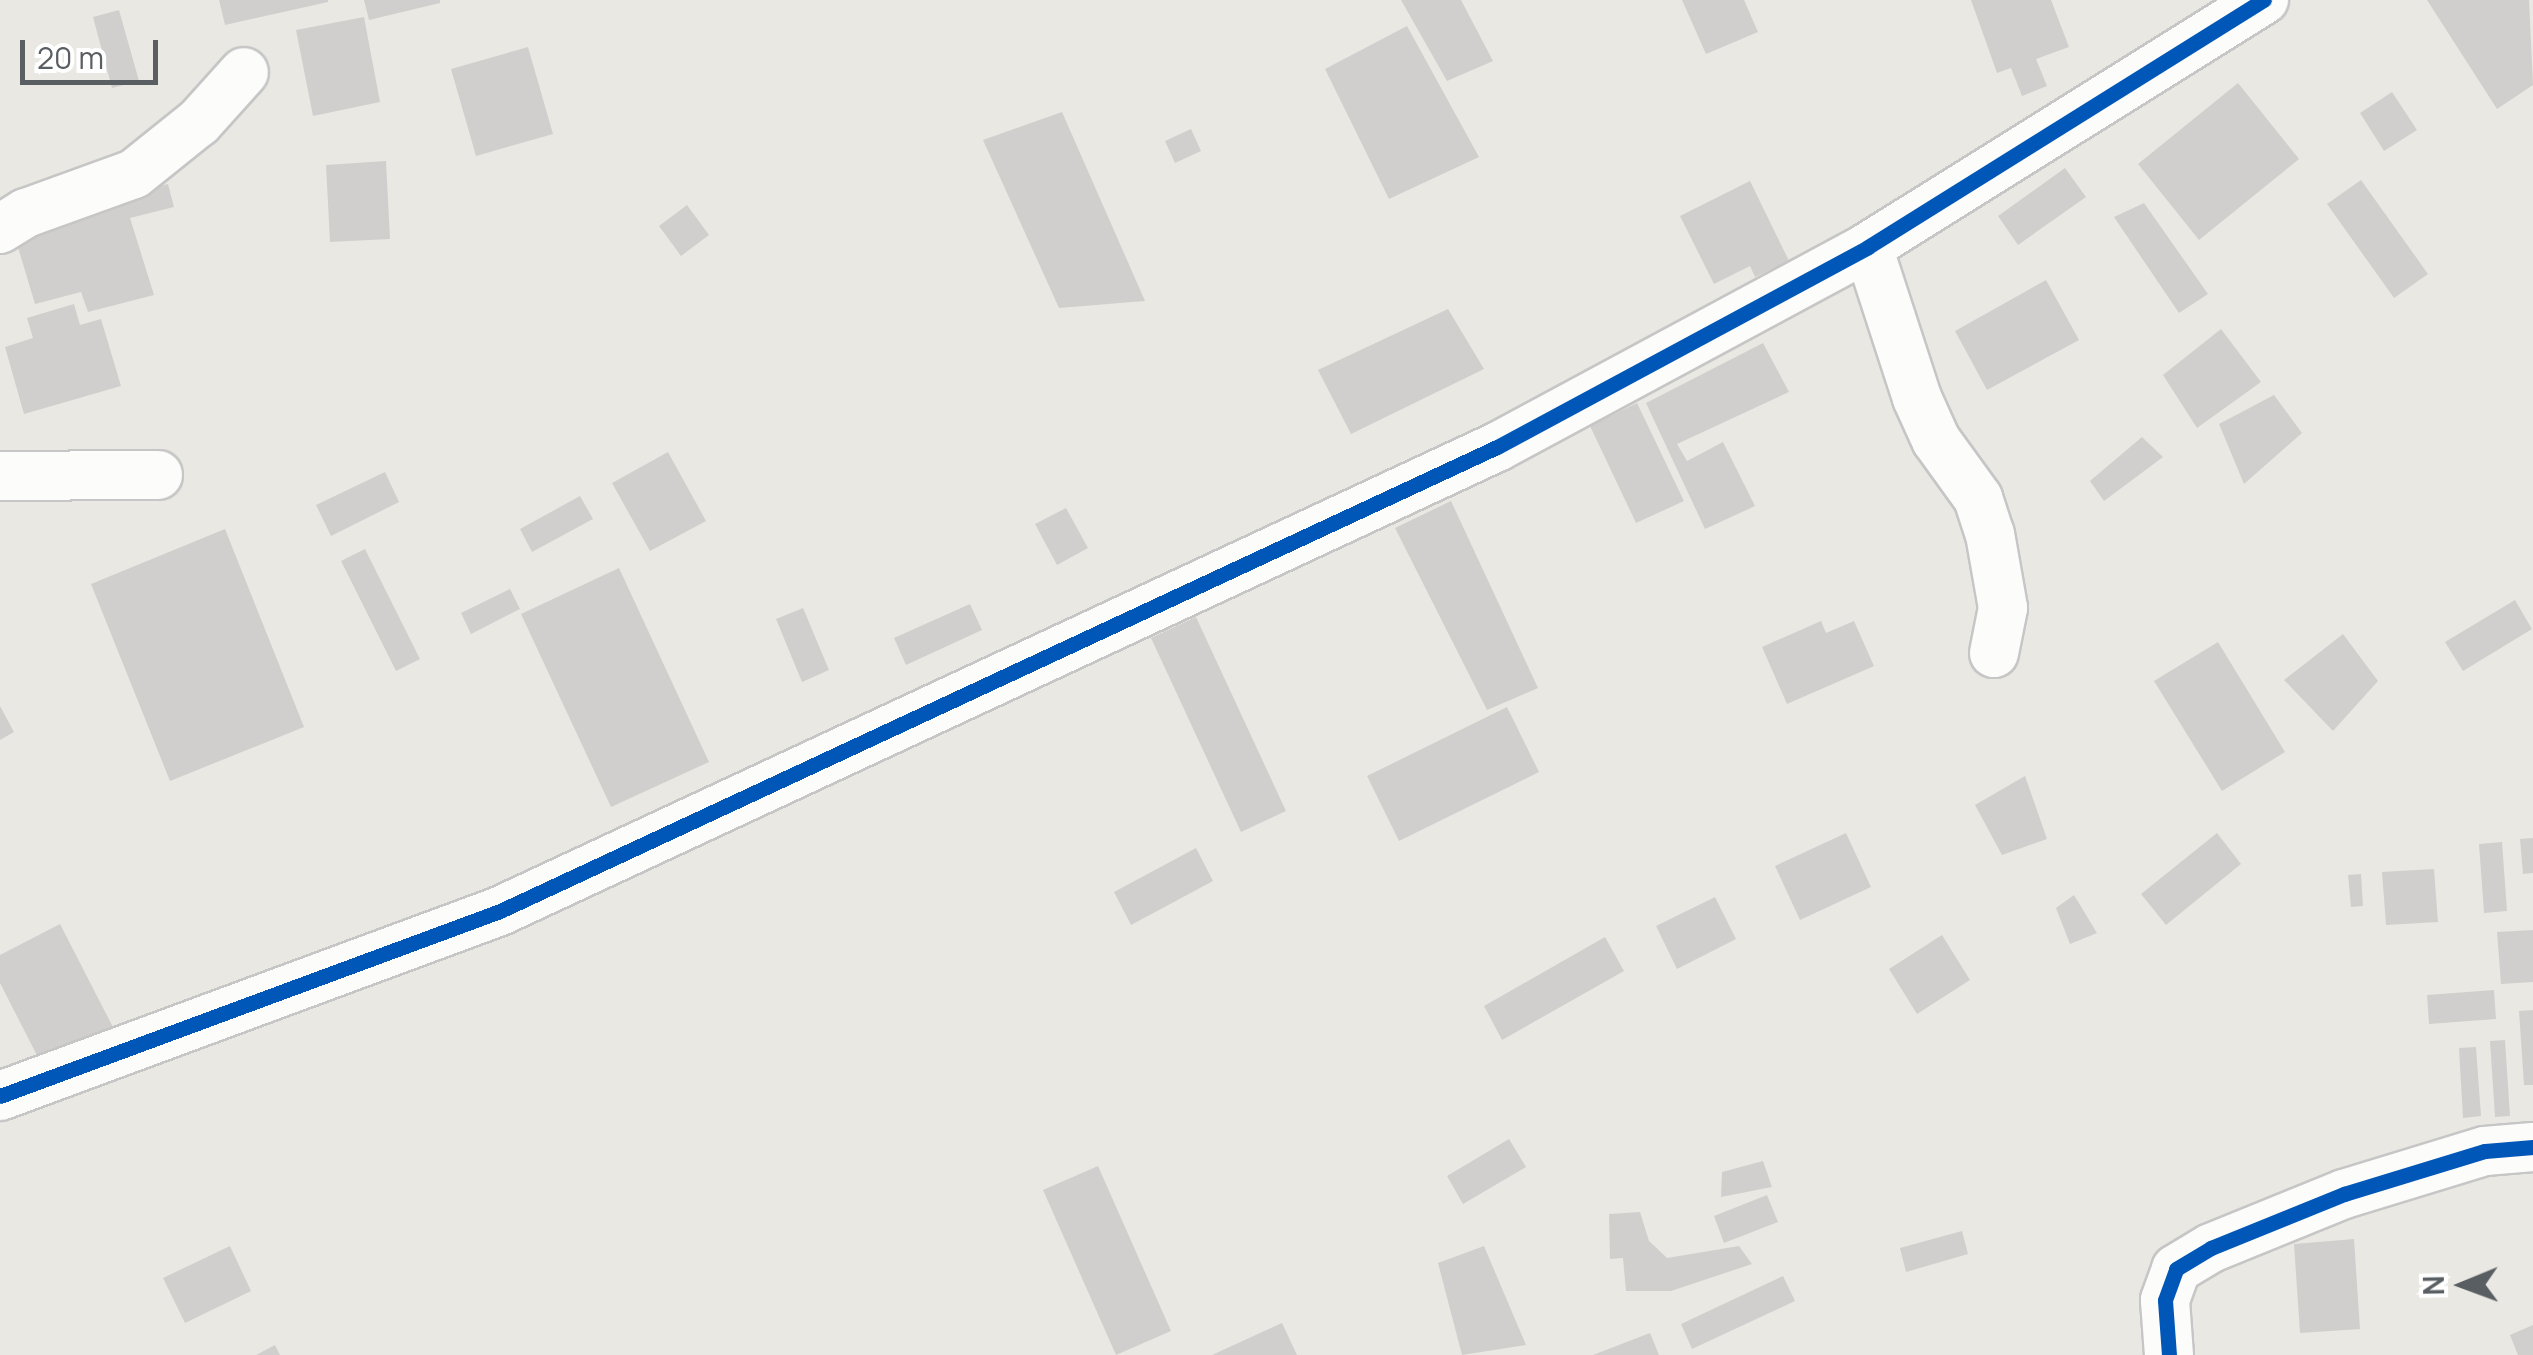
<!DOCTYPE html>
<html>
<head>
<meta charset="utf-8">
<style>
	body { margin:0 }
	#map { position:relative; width:2533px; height:1355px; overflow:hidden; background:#eae8e3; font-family:Manrope,sans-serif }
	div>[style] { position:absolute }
	.building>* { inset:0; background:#d1cfcd }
	.roads { filter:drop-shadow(2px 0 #c6c6c6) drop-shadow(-2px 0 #c6c6c6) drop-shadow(0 2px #c6c6c6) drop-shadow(0 -2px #c6c6c6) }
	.minor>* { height:48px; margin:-24px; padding:0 24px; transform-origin:24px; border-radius:24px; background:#fcfcfb }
	.cycleway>* { height:15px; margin:-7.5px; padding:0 7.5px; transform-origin:7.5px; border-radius:7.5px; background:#0057b8 }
	span { translate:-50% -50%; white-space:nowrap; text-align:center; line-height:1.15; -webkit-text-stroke:9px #fff; paint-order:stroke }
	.north { position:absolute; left:2413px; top:1235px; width:100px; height:100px; -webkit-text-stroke:8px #fff; paint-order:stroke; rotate:269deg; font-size:28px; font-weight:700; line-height:40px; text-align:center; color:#595e62 }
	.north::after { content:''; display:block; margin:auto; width:35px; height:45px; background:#595e62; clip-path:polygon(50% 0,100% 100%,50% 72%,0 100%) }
	.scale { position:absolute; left:20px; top:40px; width:138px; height:45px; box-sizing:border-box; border:5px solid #595e62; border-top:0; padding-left:12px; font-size:30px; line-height:35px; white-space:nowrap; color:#595e62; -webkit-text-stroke:8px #fff; paint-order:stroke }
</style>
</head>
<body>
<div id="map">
	<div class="building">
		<i style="clip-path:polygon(219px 0,328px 0,328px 2px,225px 25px)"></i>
		<i style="clip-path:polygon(364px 0,440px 0,440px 3px,369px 20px)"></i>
		<i style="clip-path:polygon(1401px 0,1461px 0,1493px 61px,1447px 81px)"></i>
		<i style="clip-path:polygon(1682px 0,1744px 0,1758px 32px,1706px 54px)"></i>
		<i style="clip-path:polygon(1971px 0,2051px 0,2069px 47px,2036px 59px,2047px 86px,2022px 96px,2011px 68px,1997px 73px)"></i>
		<i style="clip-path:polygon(2427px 0,2529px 0,2533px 85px,2497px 109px)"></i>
		<i style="clip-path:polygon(119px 10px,139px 81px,112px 88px,93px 17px)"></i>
		<i style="clip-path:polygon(364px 17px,380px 102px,313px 116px,296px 30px)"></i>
		<i style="clip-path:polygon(1407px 26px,1479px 157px,1389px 199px,1325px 69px)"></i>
		<i style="clip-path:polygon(528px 47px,553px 134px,476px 156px,451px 69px)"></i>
		<i style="clip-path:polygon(2238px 83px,2299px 159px,2199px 240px,2138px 164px)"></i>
		<i style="clip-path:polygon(2392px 92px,2417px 130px,2384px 151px,2360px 113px)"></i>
		<i style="clip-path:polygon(1062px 112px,1145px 301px,1059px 308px,983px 140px)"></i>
		<i style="clip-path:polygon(1191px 129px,1201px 151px,1175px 163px,1165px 141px)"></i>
		<i style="clip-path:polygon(386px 161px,390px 239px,330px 242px,326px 165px)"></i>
		<i style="clip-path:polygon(2065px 168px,2086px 197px,2018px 245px,1998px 216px)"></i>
		<i style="clip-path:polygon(2361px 180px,2428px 274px,2394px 298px,2327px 204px)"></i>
		<i style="clip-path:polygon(1750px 181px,1789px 261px,1755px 277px,1750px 266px,1714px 284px,1680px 216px)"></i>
		<i style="clip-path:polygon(168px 184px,174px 207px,130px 218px,154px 295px,88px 312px,81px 292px,35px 304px,14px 234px,60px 210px)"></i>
		<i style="clip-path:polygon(2144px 203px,2208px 294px,2179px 313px,2114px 217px)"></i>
		<i style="clip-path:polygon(687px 205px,709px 235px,681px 256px,659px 226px)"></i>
		<i style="clip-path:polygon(2046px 280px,2079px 340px,1987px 390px,1955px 331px)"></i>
		<i style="clip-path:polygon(74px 304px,80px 325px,101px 319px,121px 386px,24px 414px,5px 347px,33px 338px,27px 318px)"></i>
		<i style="clip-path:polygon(1448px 309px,1484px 369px,1351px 434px,1318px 370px)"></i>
		<i style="clip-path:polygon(2221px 329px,2261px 382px,2197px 428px,2163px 375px)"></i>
		<i style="clip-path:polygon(1763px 343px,1789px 392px,1677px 444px,1687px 461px,1723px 442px,1755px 506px,1705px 529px,1646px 403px)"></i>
		<i style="clip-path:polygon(2274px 395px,2302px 433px,2244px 484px,2219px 424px)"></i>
		<i style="clip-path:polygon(1637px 403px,1684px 501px,1636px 523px,1590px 426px)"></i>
		<i style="clip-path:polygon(2142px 437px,2163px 457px,2104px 501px,2090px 481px)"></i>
		<i style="clip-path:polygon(668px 452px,706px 521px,650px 551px,612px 483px)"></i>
		<i style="clip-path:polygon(385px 472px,399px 502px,331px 536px,316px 505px)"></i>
		<i style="clip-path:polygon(580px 496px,593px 519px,532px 552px,520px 529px)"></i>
		<i style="clip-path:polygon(1451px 501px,1538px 688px,1487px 710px,1395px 528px)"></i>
		<i style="clip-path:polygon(1066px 508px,1088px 548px,1057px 565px,1035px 524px)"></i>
		<i style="clip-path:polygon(225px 529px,304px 727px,170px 781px,91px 584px)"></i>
		<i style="clip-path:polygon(365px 549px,420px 659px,396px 671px,341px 561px)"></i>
		<i style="clip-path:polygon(619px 568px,709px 762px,611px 807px,521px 614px)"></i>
		<i style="clip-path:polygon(510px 589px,520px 609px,471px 634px,461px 613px)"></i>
		<i style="clip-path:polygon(2515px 600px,2532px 629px,2463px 671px,2445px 642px)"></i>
		<i style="clip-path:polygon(970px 604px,982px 630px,906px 665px,894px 638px)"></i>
		<i style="clip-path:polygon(803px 608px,829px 670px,802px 682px,776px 619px)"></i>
		<i style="clip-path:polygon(1196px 617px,1286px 811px,1241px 832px,1151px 638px)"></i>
		<i style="clip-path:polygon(1821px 621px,1826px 633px,1854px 621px,1874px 666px,1787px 704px,1762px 647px)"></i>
		<i style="clip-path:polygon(2343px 634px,2378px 681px,2333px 731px,2284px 680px)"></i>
		<i style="clip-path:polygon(2218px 642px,2285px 752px,2222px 791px,2154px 681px)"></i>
		<i style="clip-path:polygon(0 706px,14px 732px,0 740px)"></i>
		<i style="clip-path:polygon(1507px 707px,1539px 772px,1399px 841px,1367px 776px)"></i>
		<i style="clip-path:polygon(2025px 776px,2047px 839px,2002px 855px,1975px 805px)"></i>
		<i style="clip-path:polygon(1846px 833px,1871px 887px,1800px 920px,1775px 866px)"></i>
		<i style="clip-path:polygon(2217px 833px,2241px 864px,2166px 925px,2141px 894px)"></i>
		<i style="clip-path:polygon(2533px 838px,2533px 873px,2523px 874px,2520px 839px)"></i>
		<i style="clip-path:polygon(2502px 842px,2507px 911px,2484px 913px,2479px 844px)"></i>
		<i style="clip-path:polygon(1196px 848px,1213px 881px,1131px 925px,1114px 892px)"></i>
		<i style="clip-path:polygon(2434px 869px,2438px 922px,2386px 925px,2382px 872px)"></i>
		<i style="clip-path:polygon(2361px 874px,2363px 906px,2351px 907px,2348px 875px)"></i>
		<i style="clip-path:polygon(2074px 895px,2097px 933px,2070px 944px,2056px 908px)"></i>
		<i style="clip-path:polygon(1715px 897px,1736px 939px,1677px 969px,1656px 926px)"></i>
		<i style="clip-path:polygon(60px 924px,117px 1035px,46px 1073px,0 983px,0 955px)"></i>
		<i style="clip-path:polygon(2533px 930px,2533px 982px,2501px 984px,2497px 932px)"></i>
		<i style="clip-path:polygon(1942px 935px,1970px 980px,1917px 1014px,1889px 969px)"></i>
		<i style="clip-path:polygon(1605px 937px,1624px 971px,1502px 1040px,1484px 1006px)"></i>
		<i style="clip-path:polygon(2494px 990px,2496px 1019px,2429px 1024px,2427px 995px)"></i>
		<i style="clip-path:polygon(2533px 1010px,2533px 1085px,2524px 1085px,2519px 1011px)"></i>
		<i style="clip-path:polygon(2505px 1040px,2510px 1116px,2495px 1117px,2490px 1041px)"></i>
		<i style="clip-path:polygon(2476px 1047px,2481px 1116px,2463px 1118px,2459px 1048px)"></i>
		<i style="clip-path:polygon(1509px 1139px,1526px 1167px,1463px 1204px,1447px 1176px)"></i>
		<i style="clip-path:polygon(1763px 1161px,1772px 1187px,1721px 1197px,1722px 1172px)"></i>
		<i style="clip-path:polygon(1098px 1166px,1171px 1331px,1116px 1355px,1043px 1190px)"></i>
		<i style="clip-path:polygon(1767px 1195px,1778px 1222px,1724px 1243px,1714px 1216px)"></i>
		<i style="clip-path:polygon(1640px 1212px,1649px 1241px,1667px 1258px,1739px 1246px,1752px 1264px,1671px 1291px,1626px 1291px,1623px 1258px,1610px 1259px,1609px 1214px)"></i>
		<i style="clip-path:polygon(1962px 1231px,1968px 1254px,1906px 1272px,1900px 1248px)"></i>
		<i style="clip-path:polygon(2354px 1239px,2360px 1329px,2300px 1333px,2294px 1244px)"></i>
		<i style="clip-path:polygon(230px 1246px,251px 1291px,185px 1323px,163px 1278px)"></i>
		<i style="clip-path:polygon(1484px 1246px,1526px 1345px,1462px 1355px,1438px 1263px)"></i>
		<i style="clip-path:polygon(1783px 1276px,1795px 1301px,1692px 1349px,1681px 1324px)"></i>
		<i style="clip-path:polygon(1282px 1323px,1297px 1355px,1212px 1355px)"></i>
		<i style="clip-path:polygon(2533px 1325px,2533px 1355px,2518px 1355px,2510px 1335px)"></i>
		<i style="clip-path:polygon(1650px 1333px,1659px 1355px,1593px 1355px)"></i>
		<i style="clip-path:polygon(275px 1345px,280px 1355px,256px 1355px)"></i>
	</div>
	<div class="roads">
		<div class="minor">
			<i style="left:0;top:229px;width:31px;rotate:-32deg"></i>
			<i style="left:26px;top:213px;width:115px;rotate:-19.9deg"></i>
			<i style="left:134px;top:174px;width:83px;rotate:-38.7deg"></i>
			<i style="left:199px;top:122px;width:67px;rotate:-48deg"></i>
			<i style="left:1868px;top:247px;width:159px;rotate:72deg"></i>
			<i style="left:1917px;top:398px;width:46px;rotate:65.7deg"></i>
			<i style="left:1936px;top:440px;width:72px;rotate:54.1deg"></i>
			<i style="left:1978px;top:498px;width:38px;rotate:72deg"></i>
			<i style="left:1990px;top:534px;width:75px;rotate:80deg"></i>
			<i style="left:2003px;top:608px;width:46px;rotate:101.3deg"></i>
			<i style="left:0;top:476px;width:158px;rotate:-0.4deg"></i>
			<i style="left:0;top:1096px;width:533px;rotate:-20.3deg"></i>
			<i style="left:500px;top:911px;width:1100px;rotate:-24.96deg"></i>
			<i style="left:1497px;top:447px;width:421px;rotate:-28.3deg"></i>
			<i style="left:1868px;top:247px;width:467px;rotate:-32deg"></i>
			<i style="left:2169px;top:1355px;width:55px;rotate:-94.2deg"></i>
			<i style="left:2165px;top:1300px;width:33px;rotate:-70deg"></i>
			<i style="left:2176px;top:1269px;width:41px;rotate:-31deg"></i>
			<i style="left:2211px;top:1248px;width:144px;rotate:-22.1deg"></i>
			<i style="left:2344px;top:1194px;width:147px;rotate:-17deg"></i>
			<i style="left:2485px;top:1151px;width:48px;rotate:-4.8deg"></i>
		</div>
	</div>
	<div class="cycleway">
		<i style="left:0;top:1096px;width:533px;rotate:-20.3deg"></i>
		<i style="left:500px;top:911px;width:1100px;rotate:-24.96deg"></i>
		<i style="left:1497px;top:447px;width:421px;rotate:-28.3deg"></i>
		<i style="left:1868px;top:247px;width:467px;rotate:-32deg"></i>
		<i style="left:2169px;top:1355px;width:55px;rotate:-94.2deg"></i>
		<i style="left:2165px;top:1300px;width:33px;rotate:-70deg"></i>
		<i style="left:2176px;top:1269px;width:41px;rotate:-31deg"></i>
		<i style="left:2211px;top:1248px;width:144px;rotate:-22.1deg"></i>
		<i style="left:2344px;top:1194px;width:147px;rotate:-17deg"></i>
		<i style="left:2485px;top:1151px;width:48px;rotate:-4.8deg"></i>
	</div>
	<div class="north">N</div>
	<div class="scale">20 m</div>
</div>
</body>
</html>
